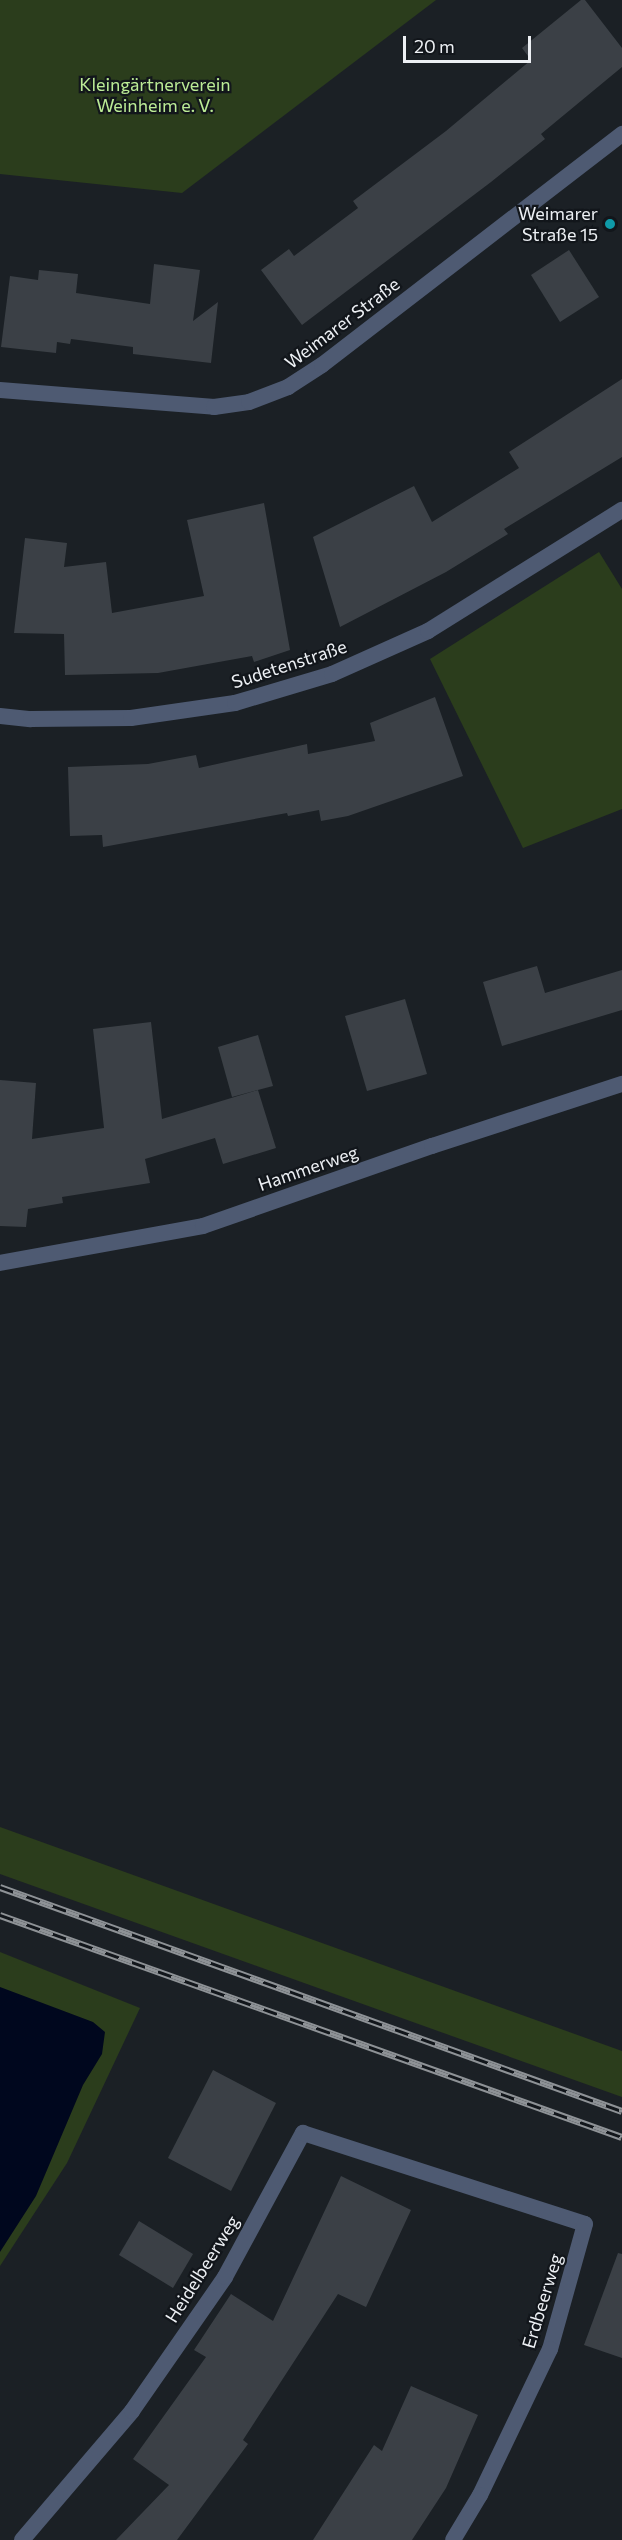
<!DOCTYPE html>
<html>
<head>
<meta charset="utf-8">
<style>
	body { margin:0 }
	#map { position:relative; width:622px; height:2540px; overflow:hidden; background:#1b2025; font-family:Commissioner,sans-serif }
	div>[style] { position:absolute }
	.green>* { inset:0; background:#2b3d1c }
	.water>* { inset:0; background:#00071e }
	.building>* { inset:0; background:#3b4046 }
	.minor>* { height:16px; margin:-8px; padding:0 8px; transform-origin:8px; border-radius:8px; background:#4e5a72 }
	.rail>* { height:7px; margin-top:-3.5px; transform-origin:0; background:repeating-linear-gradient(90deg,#12161b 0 14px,#8e9296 0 28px); box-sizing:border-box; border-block:2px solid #8e9296 }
	.dots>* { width:16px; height:16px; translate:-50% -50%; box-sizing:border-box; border:3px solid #12161b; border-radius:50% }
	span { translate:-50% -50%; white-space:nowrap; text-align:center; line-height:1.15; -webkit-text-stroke:4.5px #12161b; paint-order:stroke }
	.park-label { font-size:18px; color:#bcec96 }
	.poi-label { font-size:18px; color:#edf0f4 }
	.right { translate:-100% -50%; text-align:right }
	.street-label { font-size:18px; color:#edf0f4 }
	.scale { position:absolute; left:403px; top:36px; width:128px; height:27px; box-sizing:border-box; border:3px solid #edf0f4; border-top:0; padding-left:8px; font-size:18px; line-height:21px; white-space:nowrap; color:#edf0f4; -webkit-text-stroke:4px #12161b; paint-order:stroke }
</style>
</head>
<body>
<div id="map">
	<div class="green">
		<i style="clip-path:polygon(0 0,436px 0,182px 193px,0 174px)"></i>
		<i style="clip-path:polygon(599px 552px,622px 589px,622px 809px,523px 848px,430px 659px)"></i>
		<i style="clip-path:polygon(0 1827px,622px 2051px,622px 2097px,0 1874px)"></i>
		<i style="clip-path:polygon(0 1952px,140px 2008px,67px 2163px,0 2266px)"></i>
	</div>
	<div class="water">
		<i style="clip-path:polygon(0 1987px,93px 2022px,105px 2032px,102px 2054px,83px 2085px,36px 2196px,0 2252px)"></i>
	</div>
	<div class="building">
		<i style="clip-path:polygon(581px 0,585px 0,622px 48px,622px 67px,541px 134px,545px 139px,491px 182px,302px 325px,261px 270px,289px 249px,294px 256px,358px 208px,353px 201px,446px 131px,531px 60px,522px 48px)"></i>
		<i style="clip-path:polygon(569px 250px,599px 297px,560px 322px,531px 275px)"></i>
		<i style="clip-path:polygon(154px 264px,200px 270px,193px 321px,218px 302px,211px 363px,133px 354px,133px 347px,71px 339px,70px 344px,57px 342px,56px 353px,1px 347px,10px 276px,38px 280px,39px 270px,78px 274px,76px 293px,150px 304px)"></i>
		<i style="clip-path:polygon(622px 379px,622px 457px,504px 529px,508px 534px,446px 572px,340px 627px,313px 537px,414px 486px,432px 522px,519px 468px,509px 452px)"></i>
		<i style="clip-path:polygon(264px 503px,290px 650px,254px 662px,252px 656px,158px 673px,65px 675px,64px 634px,14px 633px,25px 538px,67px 543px,64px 567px,106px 562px,112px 613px,204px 596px,187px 520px)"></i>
		<i style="clip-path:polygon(435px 697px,463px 776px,348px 816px,321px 821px,319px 810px,288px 816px,287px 813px,103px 847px,102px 835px,70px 836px,68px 767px,148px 764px,196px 755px,199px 768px,307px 744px,308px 754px,375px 741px,370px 723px)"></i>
		<i style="clip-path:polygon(537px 966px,545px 993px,622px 970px,622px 1010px,502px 1046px,483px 982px)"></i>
		<i style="clip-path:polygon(405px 999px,427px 1074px,367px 1091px,345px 1016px)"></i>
		<i style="clip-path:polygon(151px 1022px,162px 1119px,258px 1090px,276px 1148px,223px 1164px,215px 1138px,145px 1159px,150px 1183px,62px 1197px,63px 1203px,28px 1209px,26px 1227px,0 1226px,0 1080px,36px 1083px,32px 1139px,104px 1128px,93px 1029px)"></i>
		<i style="clip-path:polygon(258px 1035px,273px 1086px,232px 1097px,218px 1047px)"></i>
		<i style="clip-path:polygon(213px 2070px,276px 2103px,231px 2191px,168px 2158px)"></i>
		<i style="clip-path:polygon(341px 2176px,411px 2210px,366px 2307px,338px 2294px,243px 2440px,248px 2444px,177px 2540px,116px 2540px,169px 2485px,133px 2459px,206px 2357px,194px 2350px,231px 2294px,273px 2321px)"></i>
		<i style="clip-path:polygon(139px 2221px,193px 2254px,173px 2288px,119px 2255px)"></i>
		<i style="clip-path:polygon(618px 2253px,622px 2254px,622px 2358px,584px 2345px)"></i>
		<i style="clip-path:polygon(411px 2386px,478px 2415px,446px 2488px,412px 2540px,313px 2540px,374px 2445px,382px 2451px)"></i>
	</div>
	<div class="minor">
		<i style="left:0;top:390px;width:215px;rotate:4.5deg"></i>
		<i style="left:214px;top:407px;width:35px;rotate:-8deg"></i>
		<i style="left:249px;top:402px;width:42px;rotate:-21deg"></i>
		<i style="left:288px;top:387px;width:40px;rotate:-32.9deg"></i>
		<i style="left:322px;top:365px;width:379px;rotate:-37.6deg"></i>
		<i style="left:0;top:716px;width:31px;rotate:6deg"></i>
		<i style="left:31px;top:719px;width:100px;rotate:-0.6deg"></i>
		<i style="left:131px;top:718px;width:105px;rotate:-8.2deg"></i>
		<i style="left:235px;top:703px;width:101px;rotate:-16.6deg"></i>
		<i style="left:332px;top:674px;width:105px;rotate:-24.1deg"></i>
		<i style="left:428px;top:631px;width:229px;rotate:-32deg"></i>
		<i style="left:0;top:1263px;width:206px;rotate:-10.3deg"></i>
		<i style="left:203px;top:1226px;width:243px;rotate:-19.3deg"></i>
		<i style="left:432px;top:1146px;width:200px;rotate:-18.1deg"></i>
		<i style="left:22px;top:2540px;width:170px;rotate:-49.5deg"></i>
		<i style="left:132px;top:2411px;width:163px;rotate:-55.2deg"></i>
		<i style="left:225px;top:2277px;width:164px;rotate:-61.6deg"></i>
		<i style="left:303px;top:2133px;width:296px;rotate:17.9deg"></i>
		<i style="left:585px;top:2224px;width:130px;rotate:105.6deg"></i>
		<i style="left:550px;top:2349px;width:162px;rotate:115.6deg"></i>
		<i style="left:480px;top:2495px;width:52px;rotate:121deg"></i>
	</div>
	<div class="rail">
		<i style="left:0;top:1887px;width:661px;rotate:19.81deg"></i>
		<i style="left:0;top:1915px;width:660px;rotate:19.64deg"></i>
	</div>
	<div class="dots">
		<i style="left:610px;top:224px;background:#0f9aa8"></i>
	</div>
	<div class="park-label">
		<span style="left:155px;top:95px">Kleingärtnerverein<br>Weinheim e. V.</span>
	</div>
	<div class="poi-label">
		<span class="right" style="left:598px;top:224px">Weimarer<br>Straße 15</span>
	</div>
	<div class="street-label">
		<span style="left:342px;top:323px;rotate:-37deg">Weimarer Straße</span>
		<span style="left:289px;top:664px;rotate:-18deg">Sudetenstraße</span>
		<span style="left:308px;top:1168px;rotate:-19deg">Hammerweg</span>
		<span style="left:202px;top:2269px;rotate:-58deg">Heidelbeerweg</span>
		<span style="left:542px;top:2301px;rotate:-73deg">Erdbeerweg</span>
	</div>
	<div class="scale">20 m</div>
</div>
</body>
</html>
